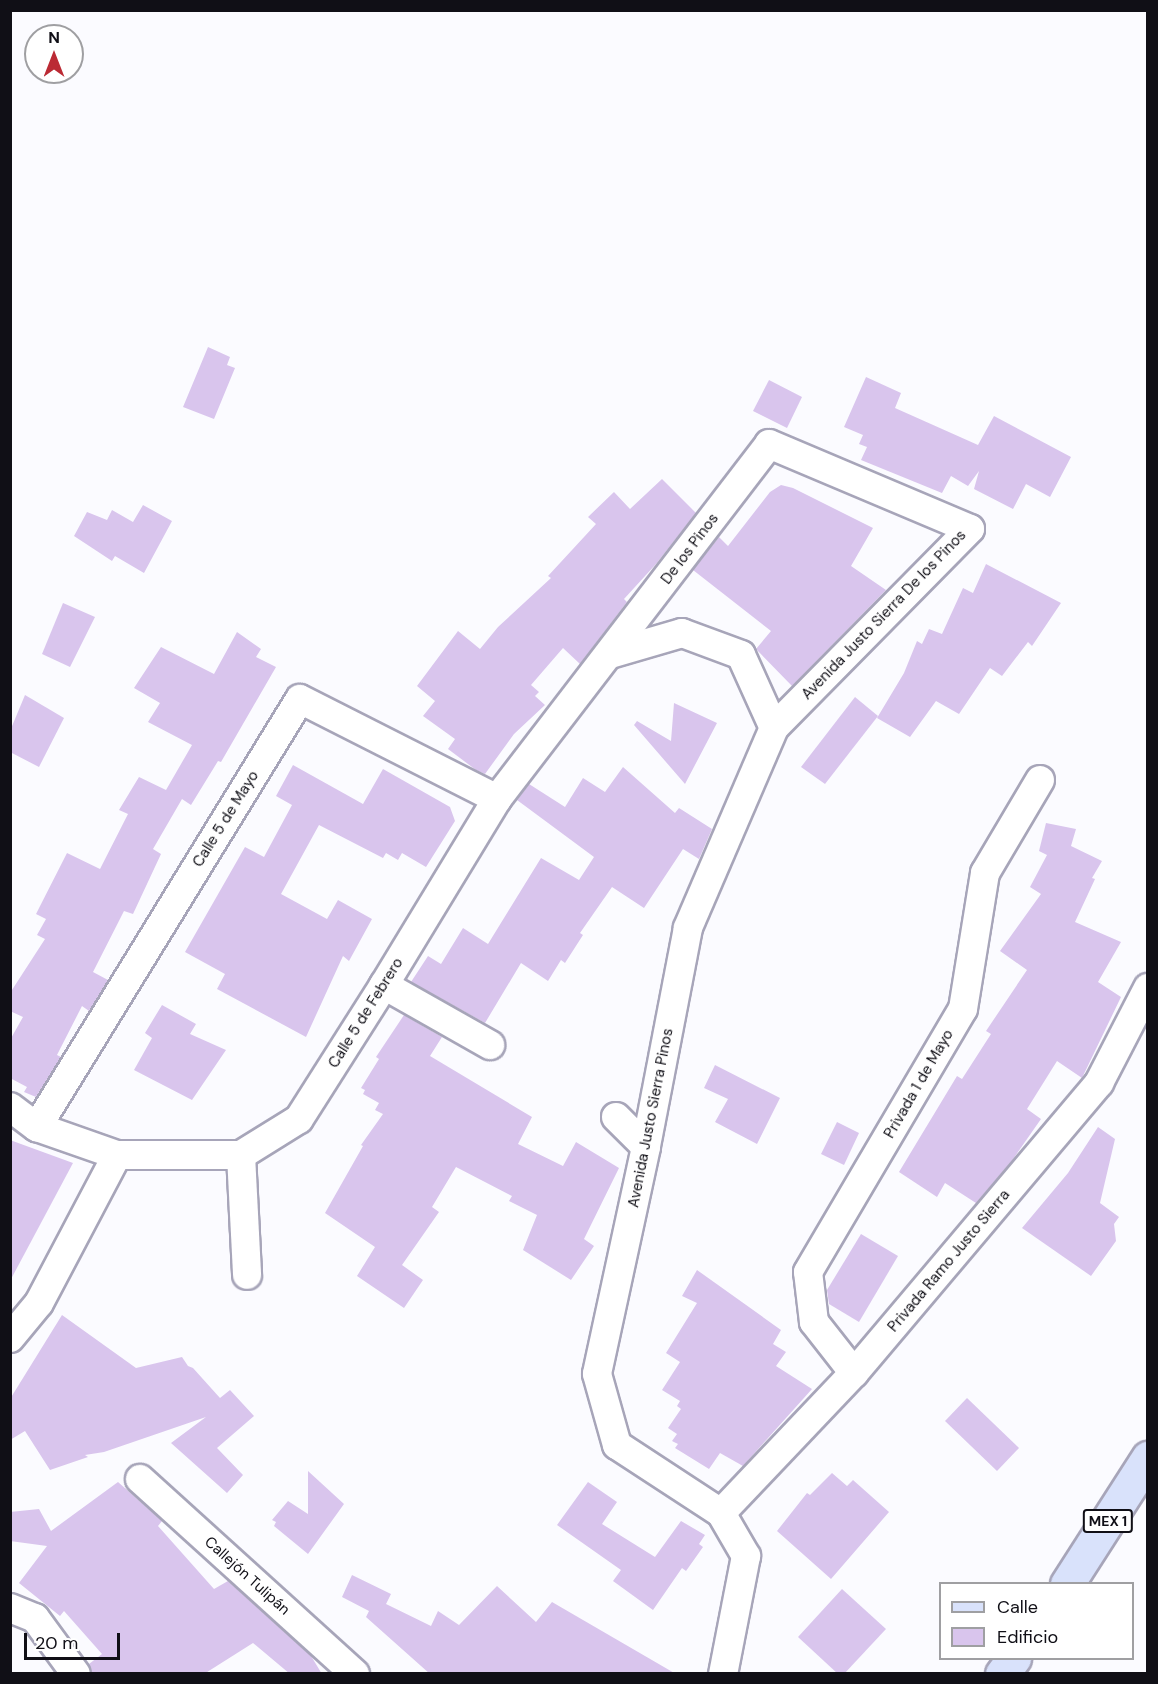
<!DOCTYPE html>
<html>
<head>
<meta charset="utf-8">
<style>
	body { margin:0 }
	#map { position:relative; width:1158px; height:1684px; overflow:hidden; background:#fbfbff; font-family:"DM Sans",sans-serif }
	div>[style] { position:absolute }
	.building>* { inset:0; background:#d9c5ed }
	.roads { filter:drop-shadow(2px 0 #a7a5b9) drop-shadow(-2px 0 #a7a5b9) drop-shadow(0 2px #a7a5b9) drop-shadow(0 -2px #a7a5b9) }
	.street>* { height:28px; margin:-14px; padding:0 14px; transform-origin:14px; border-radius:14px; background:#fff }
	.primary>* { height:33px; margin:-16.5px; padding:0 16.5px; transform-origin:16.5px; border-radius:16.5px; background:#d9e2fb }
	span { translate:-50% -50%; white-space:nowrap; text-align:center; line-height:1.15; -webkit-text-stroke:5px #fff; paint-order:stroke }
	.shield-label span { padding:2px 4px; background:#fff; border:2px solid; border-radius:4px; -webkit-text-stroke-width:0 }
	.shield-label { font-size:14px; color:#100f16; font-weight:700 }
	.street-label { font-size:15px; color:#100f16 }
	.frame { position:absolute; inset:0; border:12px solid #100f16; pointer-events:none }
	.legend { position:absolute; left:939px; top:1582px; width:195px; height:78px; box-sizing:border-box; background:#fff; border:2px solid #9f9fa2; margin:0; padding:8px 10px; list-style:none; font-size:18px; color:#100f16 }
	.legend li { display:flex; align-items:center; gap:12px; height:30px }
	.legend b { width:30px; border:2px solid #9f9fa2 }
	.north { position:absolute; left:24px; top:24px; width:60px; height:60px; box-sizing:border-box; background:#fff; border:2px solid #9f9fa2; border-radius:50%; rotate:0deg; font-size:16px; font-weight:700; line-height:24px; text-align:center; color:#100f16 }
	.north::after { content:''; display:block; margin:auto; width:21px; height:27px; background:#bb2a34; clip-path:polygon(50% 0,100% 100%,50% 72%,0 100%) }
	.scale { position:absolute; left:24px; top:1633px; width:96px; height:27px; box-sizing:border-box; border:3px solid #100f16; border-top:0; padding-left:8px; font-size:18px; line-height:21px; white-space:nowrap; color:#100f16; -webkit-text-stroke:4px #fff; paint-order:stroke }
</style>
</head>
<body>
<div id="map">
	<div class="building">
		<i style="clip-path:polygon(208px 347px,230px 357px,227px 365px,235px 368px,214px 419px,183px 407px)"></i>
		<i style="clip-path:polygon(866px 377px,901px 393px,895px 408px,978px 445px,994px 416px,1071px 457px,1050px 497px,1026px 484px,1013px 509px,974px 489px,979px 471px,968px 486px,951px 476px,942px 493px,861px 460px,867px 447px,859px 444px,863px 435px,844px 427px)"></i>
		<i style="clip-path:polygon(769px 380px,802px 397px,787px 428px,753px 411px)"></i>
		<i style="clip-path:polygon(662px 479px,696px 513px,656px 564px,624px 599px,627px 602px,580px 664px,563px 648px,531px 685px,539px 692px,535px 696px,545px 705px,514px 734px,485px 774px,476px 770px,448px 749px,455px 739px,423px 716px,435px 701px,417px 686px,458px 631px,480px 649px,498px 627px,551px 578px,548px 576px,596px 524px,588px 517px,614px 492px,630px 509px)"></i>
		<i style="clip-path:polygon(781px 485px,793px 488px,873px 528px,851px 566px,886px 590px,792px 686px,756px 649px,771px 631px,693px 570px,719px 537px,728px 546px,770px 492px)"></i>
		<i style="clip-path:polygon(143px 505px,172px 521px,144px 573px,115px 556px,112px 561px,74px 536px,87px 512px,107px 520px,112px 510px,133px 522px)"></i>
		<i style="clip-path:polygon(986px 564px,1061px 603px,1032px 646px,1028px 642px,1002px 676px,990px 668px,959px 714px,936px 701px,910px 737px,877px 718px,904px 673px,917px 641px,922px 644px,929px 629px,942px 634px,963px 588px,973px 593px)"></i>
		<i style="clip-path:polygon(63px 603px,95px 617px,70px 667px,42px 654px)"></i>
		<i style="clip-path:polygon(237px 632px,261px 649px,256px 657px,276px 667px,221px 762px,218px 761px,191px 805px,182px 799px,153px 849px,161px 854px,133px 914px,124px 911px,93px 972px,108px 980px,89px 1011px,82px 1006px,57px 1055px,61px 1057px,36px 1097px,24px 1092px,27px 1087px,10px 1078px,10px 1040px,23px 1017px,10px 1011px,10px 993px,45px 939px,37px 935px,46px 919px,36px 914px,67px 853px,100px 869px,128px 814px,119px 810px,139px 777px,166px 790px,192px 745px,148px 722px,160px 703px,134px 688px,161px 647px,214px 674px)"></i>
		<i style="clip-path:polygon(25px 695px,64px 718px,39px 767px,10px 752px,10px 731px)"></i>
		<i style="clip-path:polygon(855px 697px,878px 716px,825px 784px,801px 767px)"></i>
		<i style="clip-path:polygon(674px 703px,717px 723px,685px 784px,634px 725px,637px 721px,671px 741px)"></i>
		<i style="clip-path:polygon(293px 765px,363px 804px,383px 769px,450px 807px,455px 821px,426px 867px,402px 853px,398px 860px,386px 853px,383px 858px,319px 825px,281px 894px,327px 919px,338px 900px,372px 919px,349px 961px,343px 956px,306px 1037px,217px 989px,225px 974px,185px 952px,245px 847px,264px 857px,292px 805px,276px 796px)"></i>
		<i style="clip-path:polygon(623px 767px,675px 813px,679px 808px,712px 829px,699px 859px,683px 849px,644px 908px,612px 887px,580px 933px,583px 935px,565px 963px,561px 960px,548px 981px,521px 963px,485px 1023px,411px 982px,428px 956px,441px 964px,463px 928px,488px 944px,541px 858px,579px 880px,594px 857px,517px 800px,529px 784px,565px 807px,583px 778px,605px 792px)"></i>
		<i style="clip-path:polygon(1046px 823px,1076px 829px,1071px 846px,1102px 861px,1092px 878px,1095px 879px,1075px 922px,1121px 942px,1098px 982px,1121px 997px,1082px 1078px,1057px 1061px,1027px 1109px,1041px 1119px,1011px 1162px,976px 1203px,945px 1183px,937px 1197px,899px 1172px,957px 1076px,962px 1079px,991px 1034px,986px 1031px,1027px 970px,1000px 951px,1041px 894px,1030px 887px,1047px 855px,1039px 851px)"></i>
		<i style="clip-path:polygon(162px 1005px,196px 1024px,190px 1034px,226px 1050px,192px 1100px,134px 1070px,152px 1038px,145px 1033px)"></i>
		<i style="clip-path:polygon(404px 1015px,442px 1037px,430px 1056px,532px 1117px,518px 1144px,563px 1166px,576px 1142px,619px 1168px,584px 1239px,594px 1246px,571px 1280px,523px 1250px,537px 1215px,509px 1201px,512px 1196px,456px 1167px,432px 1207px,439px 1212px,402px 1265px,423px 1280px,404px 1308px,357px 1276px,375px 1247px,325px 1213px,363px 1146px,361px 1145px,383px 1114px,375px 1110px,379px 1103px,363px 1094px,365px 1090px,361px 1088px,379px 1059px,376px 1057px)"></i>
		<i style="clip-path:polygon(715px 1065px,780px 1098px,757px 1144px,715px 1122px,728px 1099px,704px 1088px)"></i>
		<i style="clip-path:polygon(837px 1122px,859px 1133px,844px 1165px,821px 1154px)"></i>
		<i style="clip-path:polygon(1098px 1127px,1115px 1139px,1100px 1203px,1119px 1217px,1114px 1224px,1116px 1241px,1091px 1276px,1022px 1228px,1068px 1173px)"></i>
		<i style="clip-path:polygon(10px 1140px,73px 1163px,10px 1281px)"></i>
		<i style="clip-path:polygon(861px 1234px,898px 1256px,859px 1322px,829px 1304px,827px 1290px)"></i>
		<i style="clip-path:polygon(697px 1270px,781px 1330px,773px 1344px,786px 1352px,776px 1366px,812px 1389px,743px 1466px,720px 1453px,709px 1469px,675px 1448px,678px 1444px,672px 1441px,677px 1434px,668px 1428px,681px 1409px,677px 1406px,680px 1401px,662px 1390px,680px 1362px,666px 1353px,697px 1303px,682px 1296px)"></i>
		<i style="clip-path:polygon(62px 1315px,136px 1368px,182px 1357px,188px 1366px,193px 1368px,220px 1398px,230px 1390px,254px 1416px,217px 1448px,243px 1475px,227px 1493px,171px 1443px,206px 1417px,104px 1452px,85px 1455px,88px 1457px,50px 1470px,25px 1431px,10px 1440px,10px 1399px)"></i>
		<i style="clip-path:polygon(967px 1398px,1019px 1448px,997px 1471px,945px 1421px)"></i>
		<i style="clip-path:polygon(308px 1471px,344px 1504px,308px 1554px,274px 1526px,276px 1522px,272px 1520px,288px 1501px,308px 1514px)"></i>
		<i style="clip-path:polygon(832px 1473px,847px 1486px,853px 1480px,889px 1512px,831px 1579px,777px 1531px,807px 1493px,810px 1495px)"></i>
		<i style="clip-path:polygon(118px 1482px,162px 1521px,158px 1526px,214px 1589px,228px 1581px,311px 1656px,322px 1674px,290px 1674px,253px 1643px,204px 1674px,92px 1674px,89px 1664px,102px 1654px,64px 1611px,60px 1616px,19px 1583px,47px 1546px,10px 1541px,10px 1512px,39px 1509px,51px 1531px)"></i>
		<i style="clip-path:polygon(588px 1482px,617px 1502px,602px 1524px,655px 1557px,681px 1521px,705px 1535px,699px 1544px,703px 1547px,686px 1571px,682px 1568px,653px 1610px,613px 1581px,621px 1570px,557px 1525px)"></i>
		<i style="clip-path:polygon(352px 1575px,391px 1594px,386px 1604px,431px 1626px,438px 1611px,459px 1625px,497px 1586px,536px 1622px,552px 1602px,676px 1674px,430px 1674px,366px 1617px,369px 1611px,342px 1597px)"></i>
		<i style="clip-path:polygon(842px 1589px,886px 1629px,844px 1674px,838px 1674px,798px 1637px)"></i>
	</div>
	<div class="roads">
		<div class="street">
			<i style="left:610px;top:654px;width:75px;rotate:-16.3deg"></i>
			<i style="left:682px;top:633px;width:63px;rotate:20.4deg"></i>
			<i style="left:741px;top:655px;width:80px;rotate:65.7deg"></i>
			<i style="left:384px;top:985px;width:122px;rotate:29.5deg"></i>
			<i style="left:10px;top:1107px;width:34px;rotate:37deg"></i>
			<i style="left:37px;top:1127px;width:85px;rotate:19.3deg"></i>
			<i style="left:117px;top:1155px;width:124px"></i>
			<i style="left:241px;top:1155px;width:68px;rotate:-31.8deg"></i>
			<i style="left:299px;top:1119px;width:159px;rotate:-57.6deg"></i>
			<i style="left:384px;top:985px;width:218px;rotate:-58.7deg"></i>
			<i style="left:497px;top:799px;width:447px;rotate:-52.5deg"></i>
			<i style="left:769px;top:444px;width:218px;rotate:22.9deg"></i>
			<i style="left:970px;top:529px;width:279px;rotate:134.6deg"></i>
			<i style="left:774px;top:728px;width:218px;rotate:113.3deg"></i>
			<i style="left:688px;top:928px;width:223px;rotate:100.9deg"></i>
			<i style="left:646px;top:1147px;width:232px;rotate:102.2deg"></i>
			<i style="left:597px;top:1374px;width:74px;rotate:74.3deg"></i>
			<i style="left:617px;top:1445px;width:124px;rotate:33.2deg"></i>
			<i style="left:721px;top:1513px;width:50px;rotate:59.8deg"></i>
			<i style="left:746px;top:1556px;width:120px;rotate:101deg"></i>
			<i style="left:616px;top:1117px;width:42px;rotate:45deg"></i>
			<i style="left:37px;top:1127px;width:502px;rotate:-58.43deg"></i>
			<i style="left:300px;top:699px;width:221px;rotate:26.9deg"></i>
			<i style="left:241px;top:1155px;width:120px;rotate:87.1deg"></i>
			<i style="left:10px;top:1338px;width:45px;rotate:-50.4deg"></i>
			<i style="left:39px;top:1303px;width:167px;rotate:-62.2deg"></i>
			<i style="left:854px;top:1373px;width:65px;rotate:-128.1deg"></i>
			<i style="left:814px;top:1322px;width:50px;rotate:-96.8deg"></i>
			<i style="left:808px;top:1272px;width:305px;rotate:-59.5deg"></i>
			<i style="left:963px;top:1009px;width:138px;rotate:-80.8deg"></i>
			<i style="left:985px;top:873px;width:108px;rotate:-59.4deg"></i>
			<i style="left:140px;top:1479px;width:290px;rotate:42.2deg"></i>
			<i style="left:721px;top:1513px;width:193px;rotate:-46.5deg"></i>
			<i style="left:854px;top:1373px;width:380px;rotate:-49.8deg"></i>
			<i style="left:1099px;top:1083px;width:107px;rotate:-62.7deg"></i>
			<i style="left:10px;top:1608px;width:27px;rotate:22deg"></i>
			<i style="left:35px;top:1618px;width:69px;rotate:53.8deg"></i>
		</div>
		<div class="primary">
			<i style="left:1067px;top:1584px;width:150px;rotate:-57.3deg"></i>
			<i style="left:1002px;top:1674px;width:20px;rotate:-53deg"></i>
		</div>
	</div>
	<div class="shield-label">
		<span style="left:1108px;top:1521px">MEX 1</span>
	</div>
	<div class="street-label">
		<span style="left:690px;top:549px;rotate:-53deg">De los Pinos</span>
		<span style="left:884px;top:615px;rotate:-46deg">Avenida Justo Sierra De los Pinos</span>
		<span style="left:226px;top:819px;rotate:-58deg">Calle 5 de Mayo</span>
		<span style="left:366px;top:1013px;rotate:-58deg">Calle 5 de Febrero</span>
		<span style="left:919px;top:1084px;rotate:-60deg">Privada 1 de Mayo</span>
		<span style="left:651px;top:1118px;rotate:-79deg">Avenida Justo Sierra Pinos</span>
		<span style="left:949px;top:1261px;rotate:-50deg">Privada Ramo Justo Sierra</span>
		<span style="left:247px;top:1576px;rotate:42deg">Callejón Tulipán</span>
	</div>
	<div class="frame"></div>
	<ul class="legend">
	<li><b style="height:8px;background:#d9e2fb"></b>Calle</li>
	<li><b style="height:16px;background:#d9c5ed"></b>Edificio</li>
	</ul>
	<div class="north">N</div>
	<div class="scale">20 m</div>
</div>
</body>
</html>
